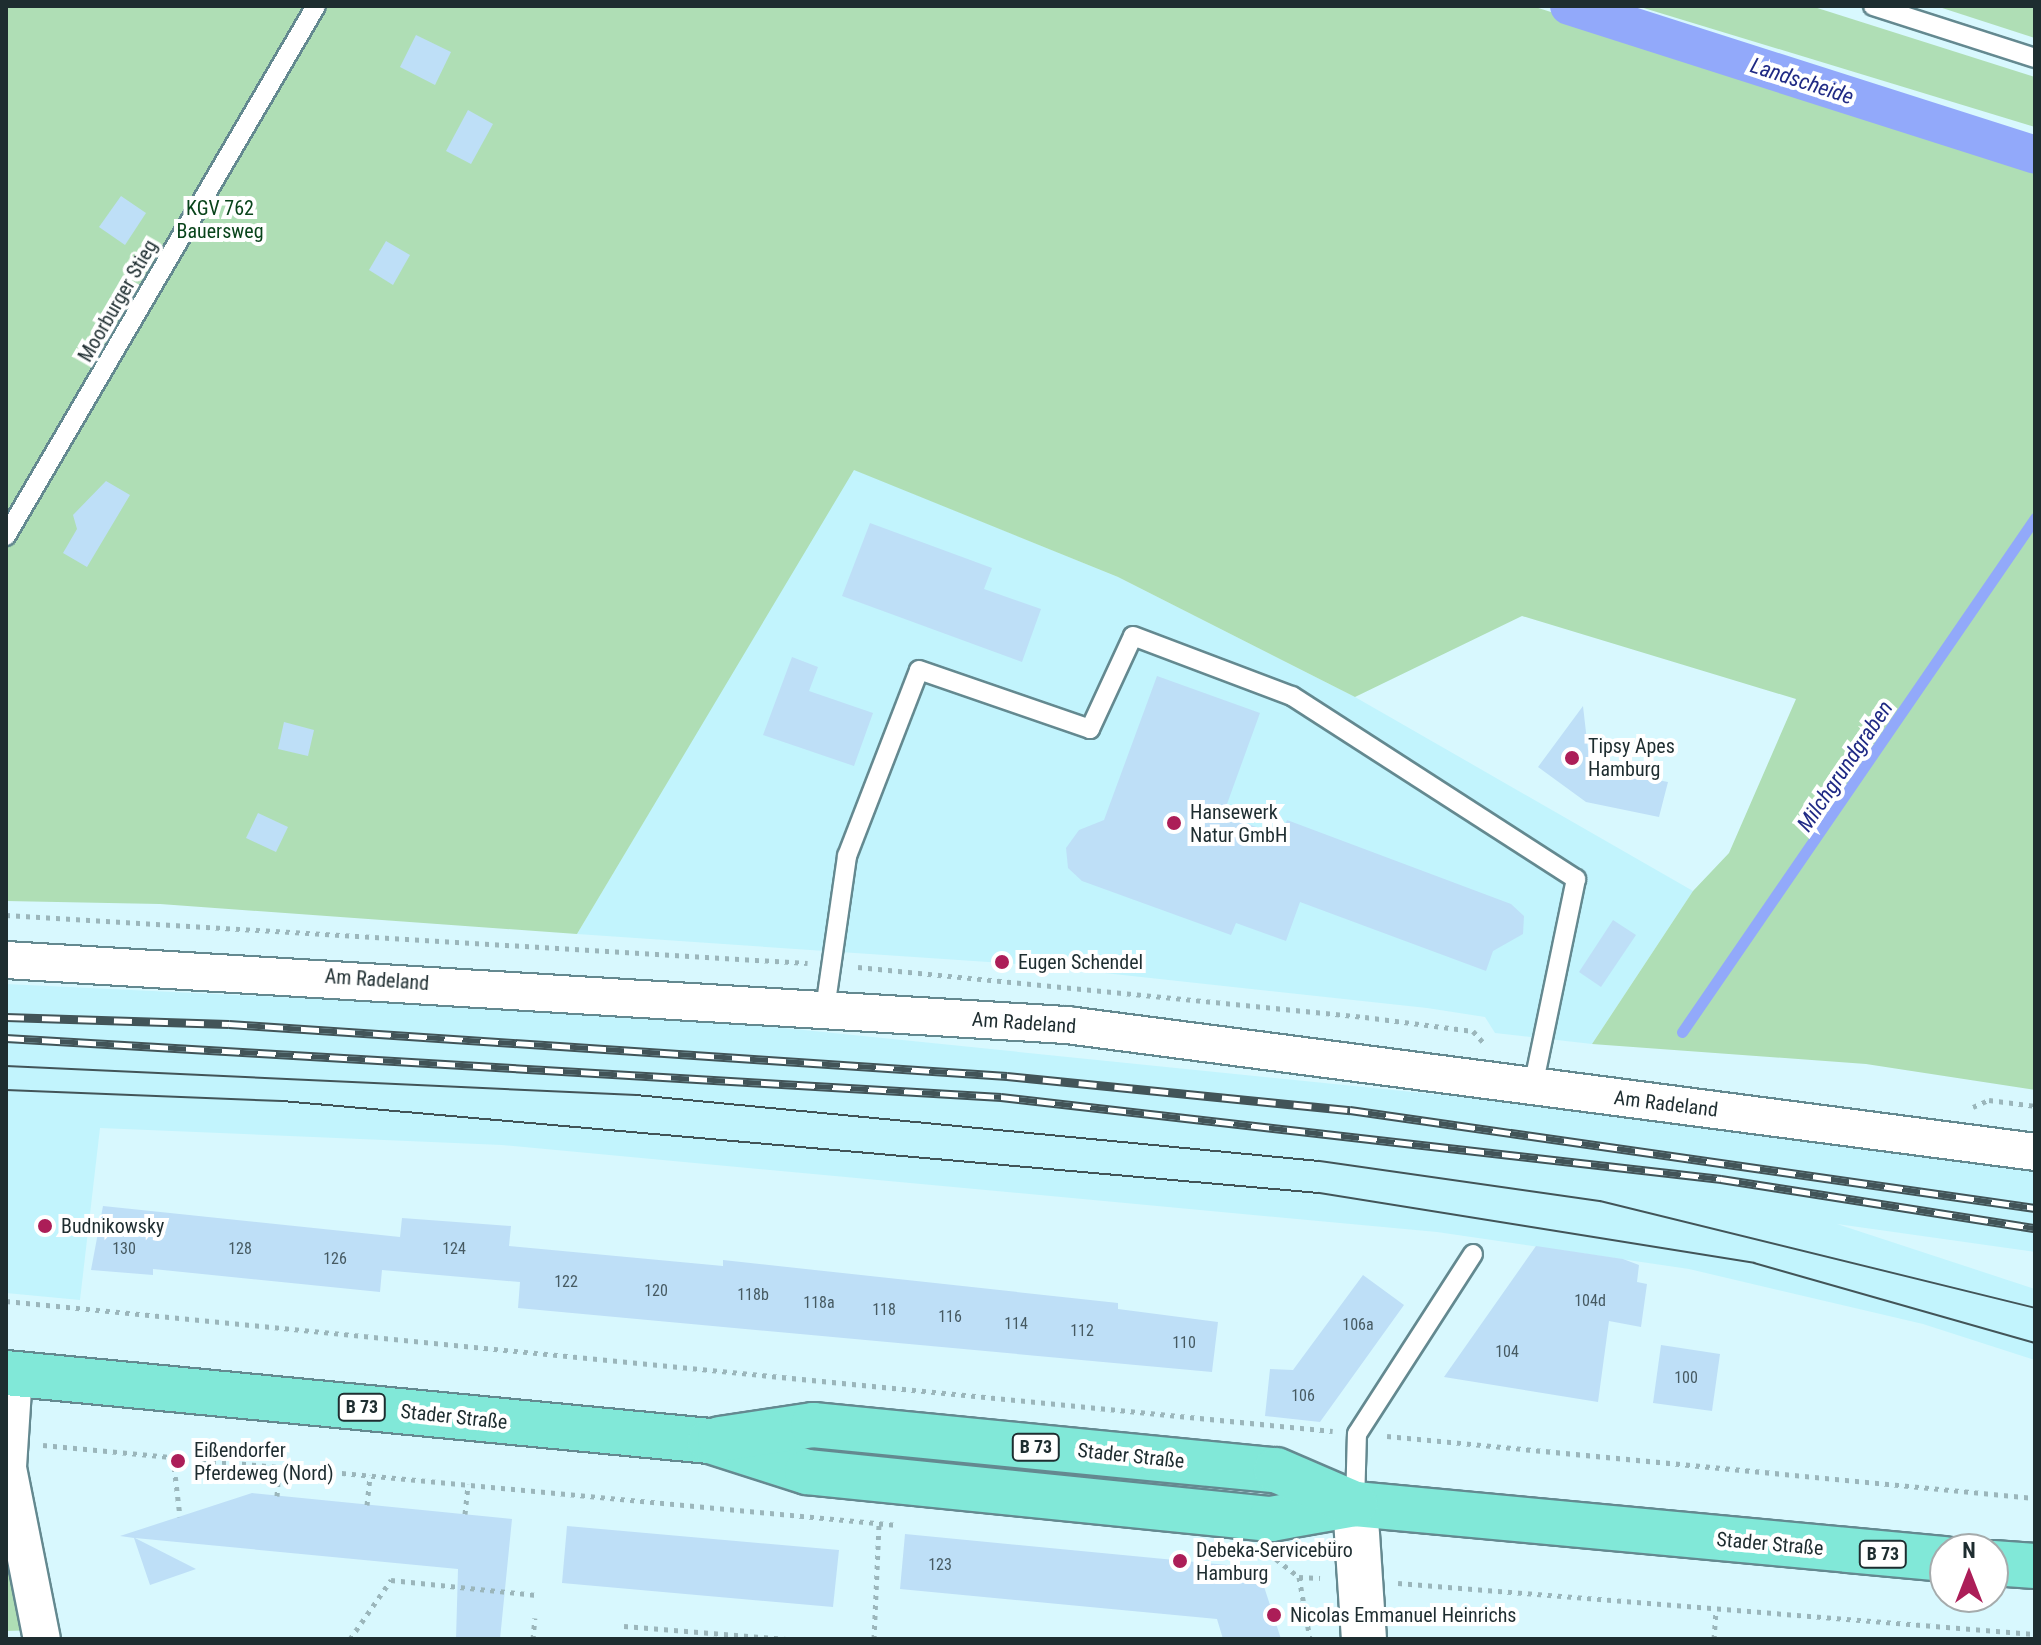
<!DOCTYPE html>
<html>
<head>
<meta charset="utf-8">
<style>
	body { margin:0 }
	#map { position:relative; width:2041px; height:1645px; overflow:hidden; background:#d8f8fe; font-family:"Roboto Condensed",sans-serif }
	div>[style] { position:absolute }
	.built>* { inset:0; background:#c2f4fd }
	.green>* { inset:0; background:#afdeb5 }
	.stream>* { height:11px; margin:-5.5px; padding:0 5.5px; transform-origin:5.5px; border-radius:5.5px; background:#92a9fa }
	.canal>* { height:38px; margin:-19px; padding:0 19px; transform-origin:19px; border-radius:19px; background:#92a9fa }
	.building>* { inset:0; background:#bedff7 }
	.path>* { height:5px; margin-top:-2.5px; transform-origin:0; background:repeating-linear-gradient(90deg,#9bb6bb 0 4px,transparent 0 10px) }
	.roads { filter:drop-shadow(2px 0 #648990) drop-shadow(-2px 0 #648990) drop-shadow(0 2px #648990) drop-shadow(0 -2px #648990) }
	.lane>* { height:18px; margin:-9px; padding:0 9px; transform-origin:9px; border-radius:9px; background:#fff }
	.street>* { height:36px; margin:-18px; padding:0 18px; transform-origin:18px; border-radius:18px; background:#fff }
	.secondary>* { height:44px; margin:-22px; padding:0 22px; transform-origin:22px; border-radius:22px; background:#fff }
	.primary>* { height:44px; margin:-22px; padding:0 22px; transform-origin:22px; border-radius:22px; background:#81e8d8 }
	.tram>* { height:2px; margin:-1px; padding:0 1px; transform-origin:1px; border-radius:1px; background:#425458 }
	.rail>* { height:9px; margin-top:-4.5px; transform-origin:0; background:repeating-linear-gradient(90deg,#fff 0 18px,#425458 0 36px); box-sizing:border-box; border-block:2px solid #425458 }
	.dots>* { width:22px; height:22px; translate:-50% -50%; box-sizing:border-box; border:4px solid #fff; border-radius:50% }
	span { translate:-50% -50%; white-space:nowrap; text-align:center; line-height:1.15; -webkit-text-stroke:8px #fff; paint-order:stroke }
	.number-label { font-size:16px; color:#465a62 }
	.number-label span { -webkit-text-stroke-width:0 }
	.shield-label span { padding:2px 6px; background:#fff; border:2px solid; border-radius:6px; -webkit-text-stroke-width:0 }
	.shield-label { font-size:18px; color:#1e2d30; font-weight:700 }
	.park-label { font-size:20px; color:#09441b }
	.street-label { font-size:20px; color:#1e2d30 }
	.poi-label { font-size:20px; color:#1e2d30 }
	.left { translate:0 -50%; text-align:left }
	.water-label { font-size:22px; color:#202a85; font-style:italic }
	.frame { position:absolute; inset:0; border:8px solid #1e2d30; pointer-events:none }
	.north { position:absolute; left:1929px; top:1533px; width:80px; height:80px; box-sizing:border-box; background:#fff; border:2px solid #a5abac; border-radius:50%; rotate:0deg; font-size:22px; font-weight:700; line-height:32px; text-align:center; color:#1e2d30 }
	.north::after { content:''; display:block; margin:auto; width:28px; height:36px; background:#ac1e58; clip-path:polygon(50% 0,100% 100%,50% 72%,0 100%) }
</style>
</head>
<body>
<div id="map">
	<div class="built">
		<i style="clip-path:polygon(853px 469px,1118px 577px,1355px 697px,1693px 891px,1592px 1044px,1495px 1033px,1485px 1017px,1427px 1008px,1031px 965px,577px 934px)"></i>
		<i style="clip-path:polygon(6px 984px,656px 1015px,1677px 1119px,2035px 1172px,2035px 1252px,1837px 1224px,2035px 1289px,2035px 1360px,1923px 1324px,1689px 1269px,1437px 1232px,502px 1145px,100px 1128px,80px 1300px,6px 1293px)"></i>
	</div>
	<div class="green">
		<i style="clip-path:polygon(6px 6px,1532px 6px,2035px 165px,2035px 1090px,1866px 1064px,1592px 1044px,1693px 891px,1729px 853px,1796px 699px,1522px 616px,1355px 697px,1118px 577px,854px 470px,577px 934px,160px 904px,6px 901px)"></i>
		<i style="clip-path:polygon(1637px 6px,1811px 6px,2035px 77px,2035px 127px)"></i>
		<i style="clip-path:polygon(1936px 6px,2035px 6px,2035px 38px)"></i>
		<i style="clip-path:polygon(6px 1441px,39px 1630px,6px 1631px)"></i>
	</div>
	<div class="stream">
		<i style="left:1682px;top:1032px;width:624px;rotate:-55.52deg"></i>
	</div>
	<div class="canal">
		<i style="left:1569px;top:6px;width:489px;rotate:17.7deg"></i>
	</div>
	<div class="building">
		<i style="clip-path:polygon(416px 35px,451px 52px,435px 85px,400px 67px)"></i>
		<i style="clip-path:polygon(468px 110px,493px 124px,471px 164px,446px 151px)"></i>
		<i style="clip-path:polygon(121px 196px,146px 213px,125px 245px,99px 227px)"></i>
		<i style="clip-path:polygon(386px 241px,410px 255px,393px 285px,369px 270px)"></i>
		<i style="clip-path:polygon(106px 481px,130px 495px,87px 567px,63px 553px,77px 529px,73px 515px)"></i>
		<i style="clip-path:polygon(870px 523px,992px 568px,984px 589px,1041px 609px,1022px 662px,842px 596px)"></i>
		<i style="clip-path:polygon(792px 657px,818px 667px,809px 691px,873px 713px,854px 766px,763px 735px)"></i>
		<i style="clip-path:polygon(1157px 676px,1260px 713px,1223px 815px,1281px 836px,1287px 820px,1511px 904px,1524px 916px,1523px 934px,1493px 951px,1486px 971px,1300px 902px,1286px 941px,1236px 923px,1231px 935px,1082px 881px,1068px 868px,1066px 848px,1079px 830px,1104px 820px)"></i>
		<i style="clip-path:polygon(1583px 706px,1588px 750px,1617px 772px,1668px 782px,1659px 817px,1586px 802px,1538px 767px)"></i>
		<i style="clip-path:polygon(284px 722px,314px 730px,308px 756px,278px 749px)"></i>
		<i style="clip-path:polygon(258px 813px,288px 827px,276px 852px,246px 838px)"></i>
		<i style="clip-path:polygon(1613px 920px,1636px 935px,1601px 987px,1579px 972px)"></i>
		<i style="clip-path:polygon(103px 1206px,400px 1237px,402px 1218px,511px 1226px,509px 1246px,723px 1266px,723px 1260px,1118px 1303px,1118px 1309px,1218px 1322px,1212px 1372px,518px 1308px,520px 1282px,382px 1270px,380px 1292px,153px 1269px,153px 1275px,91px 1270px)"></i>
		<i style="clip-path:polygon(1536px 1246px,1623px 1259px,1639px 1265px,1637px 1282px,1647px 1284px,1641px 1327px,1609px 1321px,1598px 1402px,1444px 1377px)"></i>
		<i style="clip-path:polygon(1363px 1275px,1404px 1305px,1320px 1422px,1265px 1416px,1270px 1369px,1293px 1370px)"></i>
		<i style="clip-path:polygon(1661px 1345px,1720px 1354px,1712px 1411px,1653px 1403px)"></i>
		<i style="clip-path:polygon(252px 1493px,512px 1519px,500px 1639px,456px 1639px,458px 1569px,135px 1538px,196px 1569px,150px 1585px,134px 1538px,120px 1536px)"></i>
		<i style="clip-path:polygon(567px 1526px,839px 1550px,833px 1607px,562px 1583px)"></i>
		<i style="clip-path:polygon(905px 1534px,1258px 1568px,1281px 1639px,1223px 1639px,1217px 1619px,900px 1589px)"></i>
	</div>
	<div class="path">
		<i style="left:6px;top:915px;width:803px;rotate:3.43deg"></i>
		<i style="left:858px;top:967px;width:509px;rotate:5.63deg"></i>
		<i style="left:1365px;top:1017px;width:109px;rotate:7.4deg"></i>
		<i style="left:1473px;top:1031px;width:15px;rotate:48deg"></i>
		<i style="left:1973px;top:1107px;width:17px;rotate:-24deg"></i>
		<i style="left:1989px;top:1100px;width:46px;rotate:7.4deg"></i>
		<i style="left:6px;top:1301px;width:1333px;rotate:5.6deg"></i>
		<i style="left:1387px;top:1436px;width:651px;rotate:5.47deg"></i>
		<i style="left:43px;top:1445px;width:858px;rotate:5.35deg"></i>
		<i style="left:173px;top:1457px;width:60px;rotate:83.3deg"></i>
		<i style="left:277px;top:1496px;width:29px;rotate:-86deg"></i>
		<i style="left:367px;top:1505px;width:30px;rotate:-84deg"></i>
		<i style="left:465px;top:1514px;width:30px;rotate:-84deg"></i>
		<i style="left:1276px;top:1559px;width:29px;rotate:38deg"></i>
		<i style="left:1299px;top:1577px;width:21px;rotate:3deg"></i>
		<i style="left:1299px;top:1577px;width:63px;rotate:79.9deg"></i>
		<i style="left:1398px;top:1583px;width:639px;rotate:4.58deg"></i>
		<i style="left:624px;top:1626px;width:163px;rotate:4.6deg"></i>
		<i style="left:350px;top:1639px;width:72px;rotate:-55.2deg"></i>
		<i style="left:391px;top:1580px;width:146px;rotate:5.9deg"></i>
		<i style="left:533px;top:1639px;width:21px;rotate:-85deg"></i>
		<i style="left:874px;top:1639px;width:116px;rotate:-87.5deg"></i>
		<i style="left:1714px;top:1639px;width:27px;rotate:-86deg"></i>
		<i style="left:1742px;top:1639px;width:15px"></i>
	</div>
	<div class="roads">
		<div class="lane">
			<i style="left:1873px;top:6px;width:170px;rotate:17.8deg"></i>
			<i style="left:6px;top:536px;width:614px;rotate:-59.68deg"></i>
			<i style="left:825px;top:1009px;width:155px;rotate:-81.8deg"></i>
			<i style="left:847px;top:856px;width:199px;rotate:-68.8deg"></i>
			<i style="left:919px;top:670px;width:181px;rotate:19deg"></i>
			<i style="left:1090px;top:729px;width:102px;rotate:-65.2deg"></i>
			<i style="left:1133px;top:636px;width:170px;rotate:20.7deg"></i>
			<i style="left:1292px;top:696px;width:338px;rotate:32.8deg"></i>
			<i style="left:1576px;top:879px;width:211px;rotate:101.7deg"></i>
			<i style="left:1355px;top:1504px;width:70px;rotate:-88.4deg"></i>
			<i style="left:1357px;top:1434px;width:214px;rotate:-57.2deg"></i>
		</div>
		<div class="street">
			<i style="left:6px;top:960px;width:1063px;rotate:3.51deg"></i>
			<i style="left:1067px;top:1025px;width:976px;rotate:7.47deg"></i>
			<i style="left:14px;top:1374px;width:94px;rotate:93.7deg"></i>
			<i style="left:8px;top:1468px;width:174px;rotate:78.8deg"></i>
		</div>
		<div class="secondary">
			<i style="left:1355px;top:1504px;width:135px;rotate:86.2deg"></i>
		</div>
		<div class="primary">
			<i style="left:6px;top:1373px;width:707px;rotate:5.52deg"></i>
			<i style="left:710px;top:1441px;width:102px;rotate:17.7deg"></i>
			<i style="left:807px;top:1472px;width:466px;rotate:5.8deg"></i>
			<i style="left:1271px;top:1519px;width:85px;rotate:-10.1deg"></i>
			<i style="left:1355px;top:1504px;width:593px;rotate:5.33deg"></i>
			<i style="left:720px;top:1439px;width:94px;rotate:-8.6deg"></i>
			<i style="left:813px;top:1425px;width:465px;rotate:5.6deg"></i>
			<i style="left:1276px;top:1470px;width:86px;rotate:23.3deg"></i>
			<i style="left:1993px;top:1563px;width:42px;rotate:4.1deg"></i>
		</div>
	</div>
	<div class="tram">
		<i style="left:6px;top:1066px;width:631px;rotate:2.64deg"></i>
		<i style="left:636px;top:1095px;width:686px;rotate:5.52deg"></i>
		<i style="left:1319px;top:1161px;width:284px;rotate:8.1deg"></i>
		<i style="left:1600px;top:1201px;width:448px;rotate:13.8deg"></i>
		<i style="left:6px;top:1090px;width:276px;rotate:2.3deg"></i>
		<i style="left:282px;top:1101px;width:1041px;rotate:5.07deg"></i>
		<i style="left:1319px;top:1193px;width:441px;rotate:9.1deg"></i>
		<i style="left:1754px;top:1263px;width:292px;rotate:15.9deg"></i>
	</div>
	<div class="rail">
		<i style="left:6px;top:1017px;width:223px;rotate:1.8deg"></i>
		<i style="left:229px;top:1024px;width:780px;rotate:3.82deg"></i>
		<i style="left:1007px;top:1076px;width:345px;rotate:5.7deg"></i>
		<i style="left:1350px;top:1110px;width:692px;rotate:8.14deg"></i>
		<i style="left:6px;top:1038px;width:997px;rotate:3.39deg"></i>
		<i style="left:1001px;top:1097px;width:725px;rotate:6.5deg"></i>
		<i style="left:1721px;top:1179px;width:318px;rotate:8.9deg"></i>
	</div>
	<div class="dots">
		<i style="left:1572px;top:758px;background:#ac1e58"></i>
		<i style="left:1174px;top:823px;background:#ac1e58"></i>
		<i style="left:1002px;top:962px;background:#ac1e58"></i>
		<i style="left:45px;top:1226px;background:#ac1e58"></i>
		<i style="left:178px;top:1461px;background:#ac1e58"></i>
		<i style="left:1180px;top:1561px;background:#ac1e58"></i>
		<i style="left:1274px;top:1615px;background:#ac1e58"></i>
	</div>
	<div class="number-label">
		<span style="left:124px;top:1249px">130</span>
		<span style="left:240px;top:1249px">128</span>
		<span style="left:454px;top:1249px">124</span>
		<span style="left:335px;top:1259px">126</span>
		<span style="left:566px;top:1282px">122</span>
		<span style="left:656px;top:1291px">120</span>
		<span style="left:753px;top:1295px">118b</span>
		<span style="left:1590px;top:1301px">104d</span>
		<span style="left:819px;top:1303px">118a</span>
		<span style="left:884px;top:1310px">118</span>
		<span style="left:950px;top:1317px">116</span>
		<span style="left:1016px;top:1324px">114</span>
		<span style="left:1358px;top:1325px">106a</span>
		<span style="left:1082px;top:1331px">112</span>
		<span style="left:1184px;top:1343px">110</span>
		<span style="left:1507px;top:1352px">104</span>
		<span style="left:1686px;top:1378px">100</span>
		<span style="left:1303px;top:1396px">106</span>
		<span style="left:940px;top:1565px">123</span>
	</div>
	<div class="shield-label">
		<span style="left:362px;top:1407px">B 73</span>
		<span style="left:1036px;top:1447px">B 73</span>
		<span style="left:1883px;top:1554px">B 73</span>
	</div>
	<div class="park-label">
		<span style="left:220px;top:220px">KGV 762<br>Bauersweg</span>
	</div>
	<div class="street-label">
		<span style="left:118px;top:301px;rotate:-60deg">Moorburger Stieg</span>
		<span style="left:377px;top:980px;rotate:4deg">Am Radeland</span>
		<span style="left:1024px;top:1023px;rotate:4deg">Am Radeland</span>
		<span style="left:1666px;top:1104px;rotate:7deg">Am Radeland</span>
		<span style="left:454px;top:1417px;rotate:6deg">Stader Straße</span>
		<span style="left:1131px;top:1456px;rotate:6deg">Stader Straße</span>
		<span style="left:1770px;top:1544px;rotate:5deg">Stader Straße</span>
	</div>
	<div class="poi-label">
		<span class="left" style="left:1588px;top:758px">Tipsy Apes<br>Hamburg</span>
		<span class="left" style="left:1190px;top:824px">Hansewerk<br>Natur GmbH</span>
		<span class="left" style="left:1018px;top:962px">Eugen Schendel</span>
		<span class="left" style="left:61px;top:1226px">Budnikowsky</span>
		<span class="left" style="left:194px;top:1462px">Eißendorfer<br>Pferdeweg (Nord)</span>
		<span class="left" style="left:1196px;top:1562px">Debeka-Servicebüro<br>Hamburg</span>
		<span class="left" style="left:1290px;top:1615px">Nicolas Emmanuel Heinrichs</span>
	</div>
	<div class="water-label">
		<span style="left:1802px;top:81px;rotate:18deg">Landscheide</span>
		<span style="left:1845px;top:766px;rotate:-56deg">Milchgrundgraben</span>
	</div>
	<div class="frame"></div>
	<div class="north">N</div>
</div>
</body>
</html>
